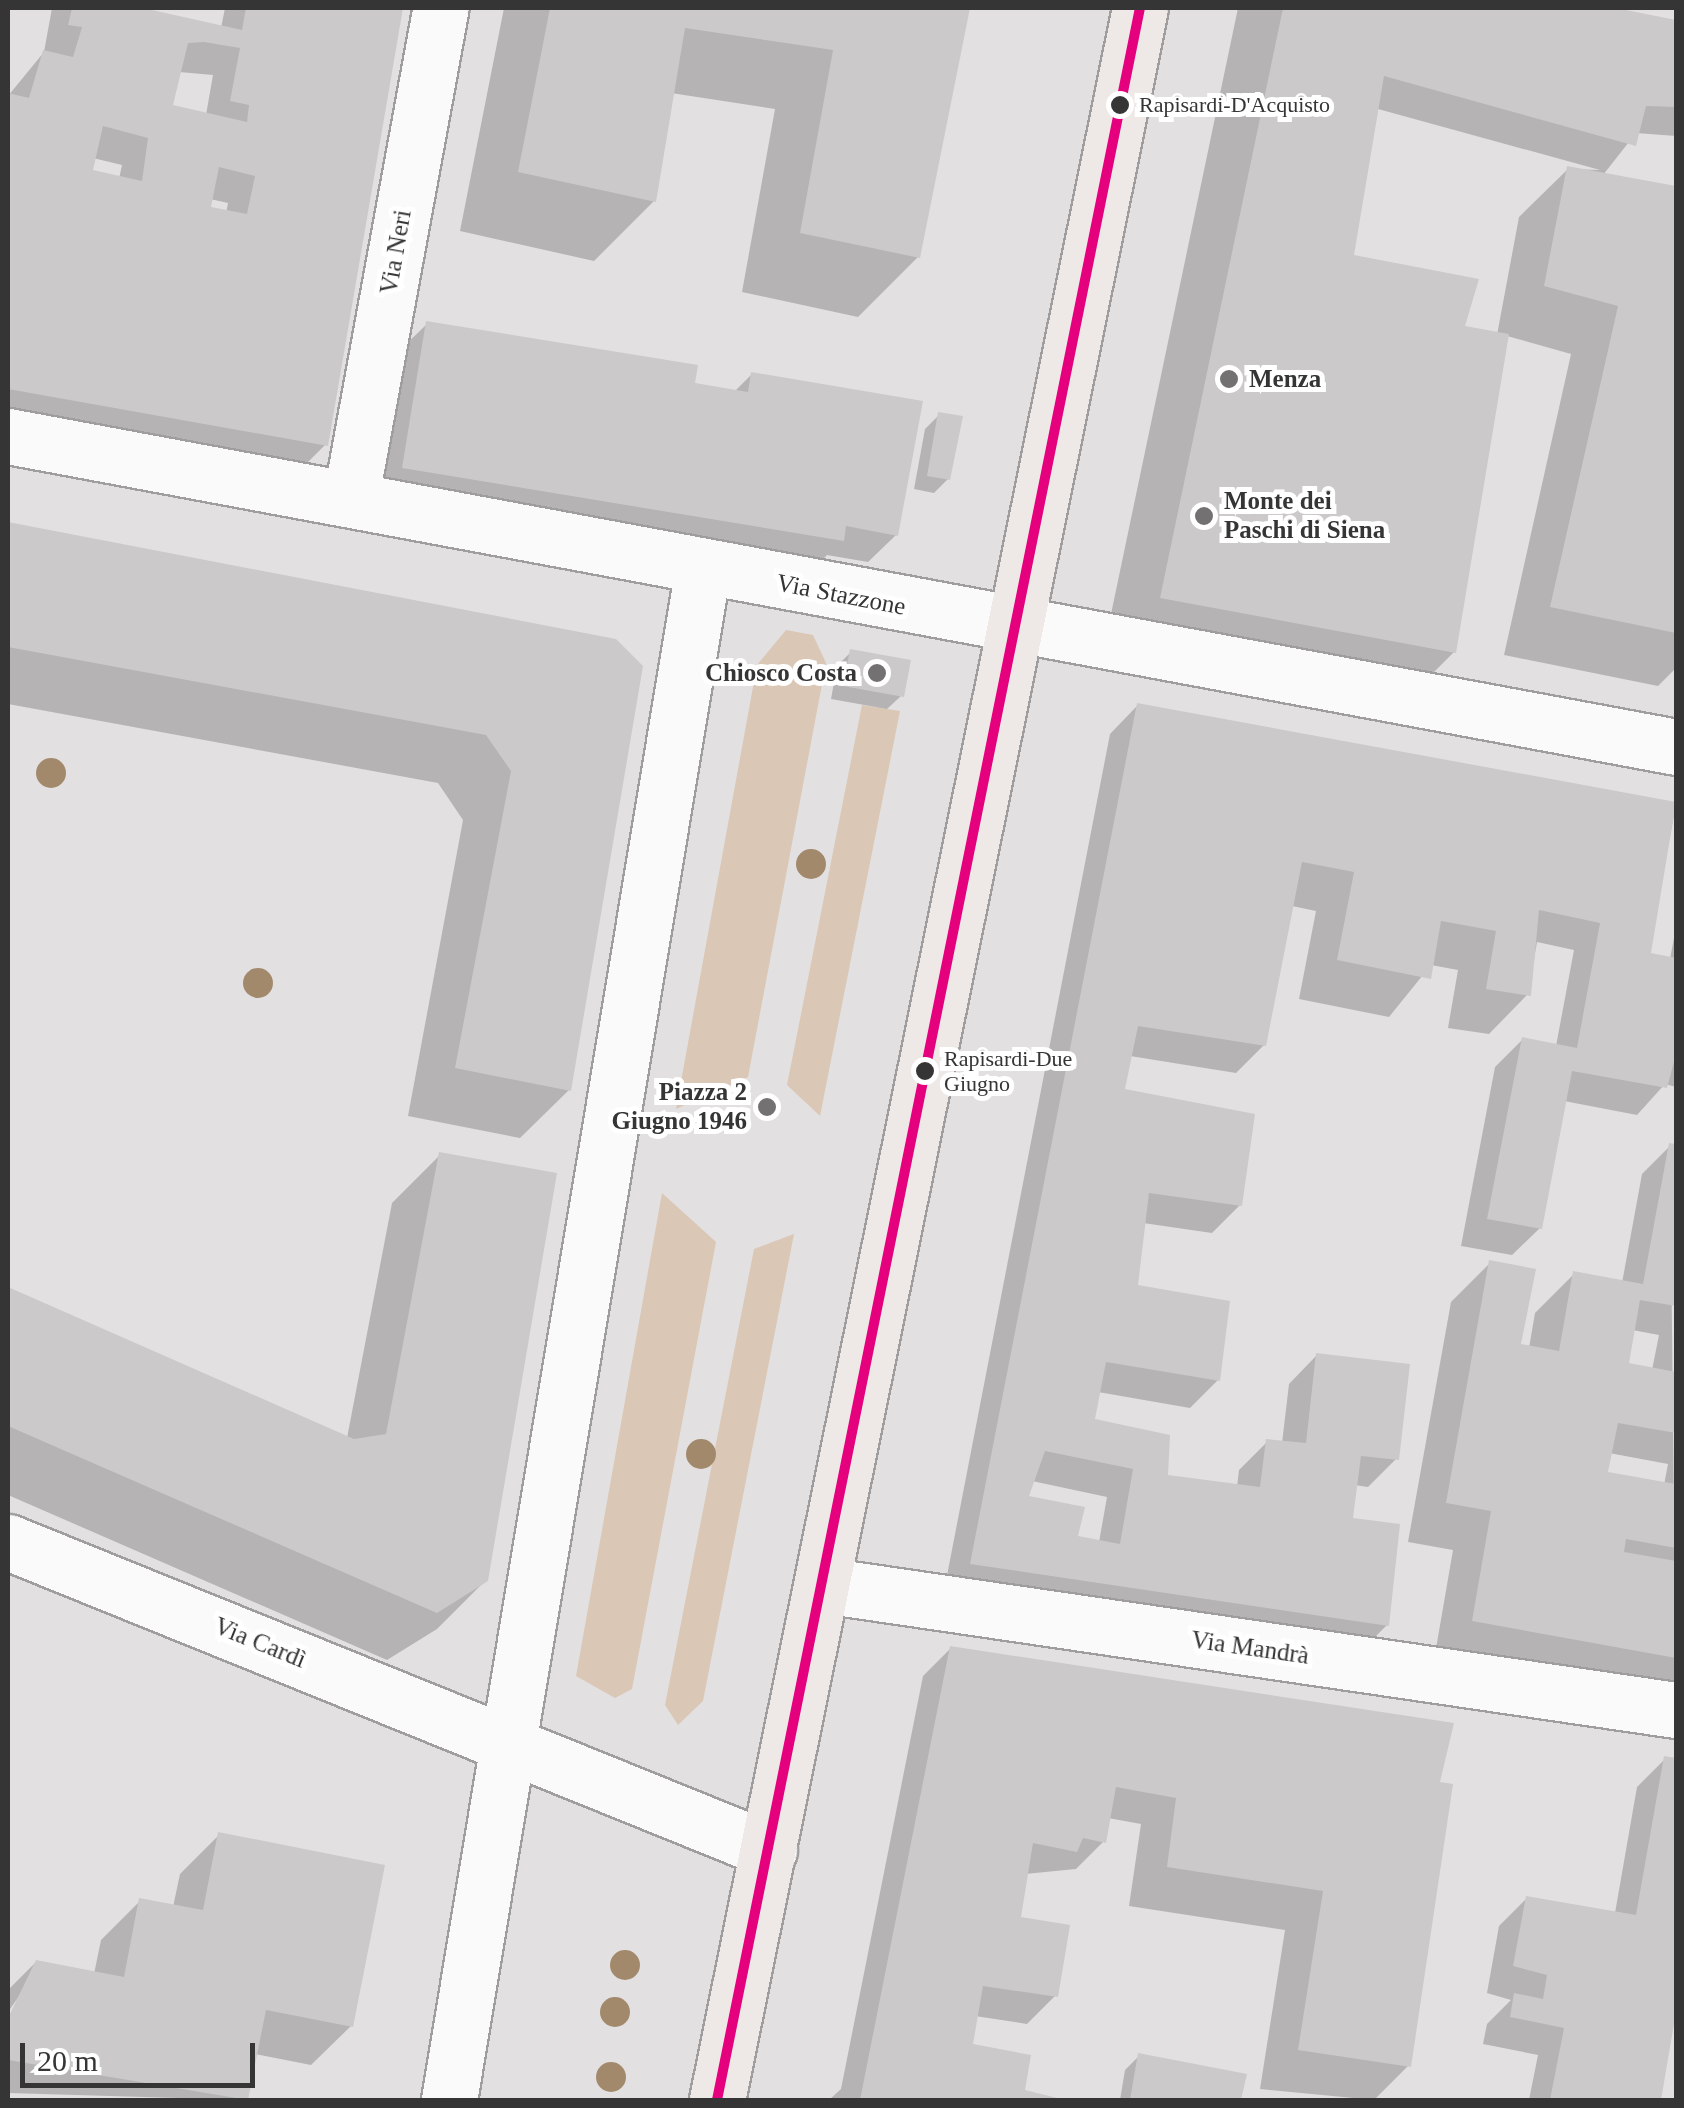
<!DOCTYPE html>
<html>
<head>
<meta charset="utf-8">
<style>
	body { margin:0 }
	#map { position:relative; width:1684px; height:2108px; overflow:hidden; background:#e3e0e1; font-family:"Times New Roman",serif }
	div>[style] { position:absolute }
	.green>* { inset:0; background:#dac7b6 }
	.shadow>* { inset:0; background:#0003 }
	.building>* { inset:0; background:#ccc9ca }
	.roads { filter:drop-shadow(2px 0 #a09d9e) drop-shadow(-2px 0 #a09d9e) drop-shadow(0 2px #a09d9e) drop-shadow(0 -2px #a09d9e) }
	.minor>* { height:55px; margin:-27.5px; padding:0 27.5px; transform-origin:27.5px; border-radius:27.5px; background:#fbfafa }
	.major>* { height:55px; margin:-27.5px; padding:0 27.5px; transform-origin:27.5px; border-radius:27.5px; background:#eee8e6 }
	.bus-1>* { height:10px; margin:-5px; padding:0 5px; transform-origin:5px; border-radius:5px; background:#e5007d }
	.trees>* { width:30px; height:30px; margin:-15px; border-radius:50%; background:#a2896c }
	.dots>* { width:28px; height:28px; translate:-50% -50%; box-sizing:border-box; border:5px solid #fff; border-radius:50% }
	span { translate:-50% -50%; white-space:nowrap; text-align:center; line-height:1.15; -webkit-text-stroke:10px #fff; paint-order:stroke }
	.bus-label { font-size:22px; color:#363535 }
	.left { translate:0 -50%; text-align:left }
	.street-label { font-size:25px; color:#363535 }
	.poi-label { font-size:25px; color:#363535; font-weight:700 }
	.right { translate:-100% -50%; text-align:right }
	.frame { position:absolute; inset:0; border:10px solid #363535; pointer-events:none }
	.scale { position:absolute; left:20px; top:2043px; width:235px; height:45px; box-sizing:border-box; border:5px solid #363535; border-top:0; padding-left:12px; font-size:30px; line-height:35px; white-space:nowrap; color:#363535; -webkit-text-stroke:8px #fff; paint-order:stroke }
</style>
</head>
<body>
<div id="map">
	<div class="green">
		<i style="clip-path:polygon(786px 630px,813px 635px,826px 663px,748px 1077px,676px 1109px,757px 665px)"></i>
		<i style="clip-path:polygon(862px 705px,900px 711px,820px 1116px,787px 1085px)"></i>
		<i style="clip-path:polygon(662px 1193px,716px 1242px,632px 1689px,615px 1698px,576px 1676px)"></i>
		<i style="clip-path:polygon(794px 1234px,703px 1701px,678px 1725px,665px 1705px,754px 1249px)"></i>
	</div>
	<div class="shadow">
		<i style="clip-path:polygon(evenodd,52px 8px,134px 8px,221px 28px,225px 8px,401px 8px,326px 444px,298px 472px,8px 434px,8px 96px,44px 52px,52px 8px,179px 72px,213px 75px,206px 115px,170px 107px,179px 72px,52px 8px,93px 158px,122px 165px,119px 179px,90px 172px,93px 158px,52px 8px,210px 199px,228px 203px,226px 213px,208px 209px,210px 199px)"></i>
		<i style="clip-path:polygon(504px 8px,966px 8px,918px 257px,858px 317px,742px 292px,775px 109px,671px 93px,654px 201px,594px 261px,460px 231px)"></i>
		<i style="clip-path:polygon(evenodd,1238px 8px,1602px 8px,1676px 23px,1676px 136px,1636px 133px,1603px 175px,1676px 189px,1676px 668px,1658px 686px,1504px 655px,1571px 354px,1507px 336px,1454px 652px,1394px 712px,1102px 657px,1238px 8px,1378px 109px,1600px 170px,1568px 169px,1519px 217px,1497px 335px,1459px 329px,1351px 257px,1378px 109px)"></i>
		<i style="clip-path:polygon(427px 324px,734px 392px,751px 375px,896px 535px,868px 562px,827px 555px,814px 568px,375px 495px,399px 351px)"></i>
		<i style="clip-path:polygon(939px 415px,948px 479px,934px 493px,914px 489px,925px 429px)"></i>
		<i style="clip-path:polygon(8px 525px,615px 641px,569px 1090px,520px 1138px,408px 1116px,463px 820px,438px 783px,8px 704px)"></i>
		<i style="clip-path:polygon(851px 652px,901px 696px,887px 709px,831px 699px,837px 666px)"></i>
		<i style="clip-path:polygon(evenodd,1137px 706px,1676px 804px,1648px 955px,1670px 959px,1676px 927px,1676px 1087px,1665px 1084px,1637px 1115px,1564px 1101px,1540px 1228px,1512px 1255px,1461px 1246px,1495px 1067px,1523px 1039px,1556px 1046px,1574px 950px,1537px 942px,1528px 994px,1489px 1034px,1448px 1028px,1458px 970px,1431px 965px,1389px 1017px,1299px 999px,1316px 911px,1292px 906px,1264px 1045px,1236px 1073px,1130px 1056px,1122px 1091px,1240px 1205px,1212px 1233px,1143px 1223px,1136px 1287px,1218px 1380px,1190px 1408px,1098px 1392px,1092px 1421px,1165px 1477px,1237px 1487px,1239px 1470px,1267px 1442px,1282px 1443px,1289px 1384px,1316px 1356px,1396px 1459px,1368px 1487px,1355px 1485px,1350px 1521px,1387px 1625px,1359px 1653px,944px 1591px,1110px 734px,1137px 706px,1032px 1481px,1107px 1497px,1099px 1542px,1075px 1538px,1026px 1498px,1032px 1481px)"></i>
		<i style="clip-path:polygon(evenodd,1670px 1146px,1676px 1690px,1434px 1660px,1453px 1550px,1408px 1542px,1451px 1302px,1490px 1263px,1519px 1346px,1529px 1348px,1535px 1313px,1574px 1274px,1622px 1283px,1642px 1174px,1670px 1146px,1632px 1330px,1659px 1335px,1652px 1370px,1624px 1372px,1632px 1330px,1670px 1146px,1609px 1453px,1668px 1464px,1664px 1485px,1606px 1474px,1609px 1453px)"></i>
		<i style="clip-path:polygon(440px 1155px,486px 1580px,437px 1629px,387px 1660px,8px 1495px,8px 1290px,347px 1438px,392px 1203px)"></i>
		<i style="clip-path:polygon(951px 1648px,1438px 1780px,1408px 2066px,1374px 2100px,1260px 2089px,1285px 1930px,1129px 1906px,1141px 1824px,1108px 1818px,1104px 1841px,1076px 1869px,1025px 1874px,1018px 1919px,1055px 1996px,1027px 2024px,975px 2016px,970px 2046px,1020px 2092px,1061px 2100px,829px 2100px,841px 2089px,923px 1676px)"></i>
		<i style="clip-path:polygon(1665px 1759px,1676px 1761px,1676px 1997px,1658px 2100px,1529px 2100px,1538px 2055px,1483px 2044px,1487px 2024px,1511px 2000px,1487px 1993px,1499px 1926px,1527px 1898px,1615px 1913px,1637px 1787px)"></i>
		<i style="clip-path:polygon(219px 1835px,351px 2026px,311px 2065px,255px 2054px,246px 2100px,8px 2093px,8px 2024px,24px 1989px,8px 2012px,8px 1990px,36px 1962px,94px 1974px,101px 1940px,140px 1901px,173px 1907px,180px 1874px)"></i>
		<i style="clip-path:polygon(1139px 2056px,1244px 2076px,1239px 2100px,1120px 2100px,1125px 2070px)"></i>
	</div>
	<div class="building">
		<i style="clip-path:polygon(evenodd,72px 8px,143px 8px,242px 30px,246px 8px,403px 8px,328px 446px,8px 389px,8px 93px,29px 98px,43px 50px,73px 57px,82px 27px,68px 25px,72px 8px,204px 42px,240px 48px,230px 101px,249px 105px,247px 122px,173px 105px,188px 43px,204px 42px,72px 8px,103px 126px,148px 138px,142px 181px,93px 170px,103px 126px,72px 8px,219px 167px,255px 176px,247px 214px,211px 207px,219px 167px)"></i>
		<i style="clip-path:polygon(550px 8px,970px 8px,920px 258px,800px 233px,833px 50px,685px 28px,656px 202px,518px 172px)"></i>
		<i style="clip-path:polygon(1283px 8px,1616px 8px,1676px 20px,1676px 107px,1646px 106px,1636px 146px,1384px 76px,1354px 255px,1479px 279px,1465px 326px,1509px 334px,1456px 653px,1160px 598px)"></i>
		<i style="clip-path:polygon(1567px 166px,1676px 186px,1676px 633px,1550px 607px,1618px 306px,1544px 286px)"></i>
		<i style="clip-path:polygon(426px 321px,698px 365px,695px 383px,748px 392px,751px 372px,923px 401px,898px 536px,846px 526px,844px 541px,402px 468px)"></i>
		<i style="clip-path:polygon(938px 412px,963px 416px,950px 480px,927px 476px)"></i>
		<i style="clip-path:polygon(8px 522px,616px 639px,643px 666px,571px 1091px,455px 1068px,511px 771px,486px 735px,8px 647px)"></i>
		<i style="clip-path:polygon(850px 649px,911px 660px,904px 697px,843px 686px)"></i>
		<i style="clip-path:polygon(evenodd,1137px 703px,1676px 802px,1651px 953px,1676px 958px,1676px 1054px,1667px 1088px,1572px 1071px,1542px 1229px,1487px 1219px,1522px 1037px,1577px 1048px,1600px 923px,1539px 910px,1531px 996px,1486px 989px,1496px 931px,1441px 921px,1431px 979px,1337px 960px,1354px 872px,1302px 862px,1266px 1046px,1138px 1026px,1125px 1089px,1255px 1114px,1242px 1206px,1149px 1193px,1138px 1285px,1230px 1301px,1220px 1381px,1106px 1362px,1095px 1419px,1170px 1435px,1168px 1475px,1260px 1487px,1266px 1439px,1306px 1443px,1316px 1353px,1410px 1364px,1399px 1460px,1361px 1456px,1353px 1518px,1400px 1524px,1389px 1626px,970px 1564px,1137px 703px,1045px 1451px,1133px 1469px,1120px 1544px,1078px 1536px,1085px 1507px,1029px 1496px,1045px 1451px)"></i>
		<i style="clip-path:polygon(1669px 1143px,1676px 1144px,1676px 1306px,1640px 1300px,1629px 1363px,1676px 1372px,1676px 1433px,1618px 1423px,1608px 1472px,1676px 1484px,1676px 1548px,1626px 1539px,1624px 1552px,1676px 1561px,1676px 1658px,1472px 1621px,1491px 1511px,1446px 1503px,1489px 1260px,1536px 1269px,1521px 1344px,1559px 1351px,1573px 1271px,1643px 1284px)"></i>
		<i style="clip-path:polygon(439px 1152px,557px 1173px,488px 1581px,437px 1613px,8px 1426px,8px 1287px,354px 1439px,386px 1434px)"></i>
		<i style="clip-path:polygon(950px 1646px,1454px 1723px,1440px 1782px,1453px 1784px,1411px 2067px,1298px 2050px,1323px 1891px,1167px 1867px,1176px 1798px,1116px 1787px,1106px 1843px,1083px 1838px,1077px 1852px,1033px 1843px,1021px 1917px,1070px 1925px,1058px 1997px,983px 1986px,973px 2044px,1031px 2055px,1025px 2090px,1065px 2100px,860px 2100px)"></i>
		<i style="clip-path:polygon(1664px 1756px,1676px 1758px,1676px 2012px,1661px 2100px,1550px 2100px,1564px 2028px,1510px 2017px,1514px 1993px,1543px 1999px,1547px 1975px,1513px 1966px,1526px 1896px,1636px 1915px)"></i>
		<i style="clip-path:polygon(218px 1832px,385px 1865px,353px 2027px,266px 2010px,248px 2100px,8px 2060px,8px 2018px,36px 1960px,124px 1977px,139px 1898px,203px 1910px)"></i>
		<i style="clip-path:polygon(1138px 2053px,1247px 2074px,1241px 2100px,1130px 2100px)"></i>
	</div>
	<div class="roads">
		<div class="minor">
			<i style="left:8px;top:436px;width:1697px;rotate:10.56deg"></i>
			<i style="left:351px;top:496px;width:496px;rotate:-79.6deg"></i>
			<i style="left:8px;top:1542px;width:821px;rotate:22.03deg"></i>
			<i style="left:823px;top:1585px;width:862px;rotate:8.34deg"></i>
			<i style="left:449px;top:2100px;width:1553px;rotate:-80.59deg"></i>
		</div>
		<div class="major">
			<i style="left:717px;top:2100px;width:2134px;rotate:-78.57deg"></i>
		</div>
	</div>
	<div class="bus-1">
		<i style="left:717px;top:2100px;width:2134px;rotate:-78.57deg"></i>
	</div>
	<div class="trees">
		<i style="left:51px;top:773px"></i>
		<i style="left:811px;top:864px"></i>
		<i style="left:258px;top:983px"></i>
		<i style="left:701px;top:1454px"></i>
		<i style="left:625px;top:1965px"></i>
		<i style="left:615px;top:2012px"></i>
		<i style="left:611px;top:2077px"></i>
	</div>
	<div class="dots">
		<i style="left:1120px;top:105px;background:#363535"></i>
		<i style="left:1229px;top:379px;background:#737171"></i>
		<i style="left:1204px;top:516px;background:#737171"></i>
		<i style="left:877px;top:673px;background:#737171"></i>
		<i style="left:925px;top:1071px;background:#363535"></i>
		<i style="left:767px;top:1107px;background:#737171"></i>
	</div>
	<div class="bus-label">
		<span class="left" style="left:1139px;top:105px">Rapisardi-D'Acquisto</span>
		<span class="left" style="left:944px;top:1071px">Rapisardi-Due<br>Giugno</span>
	</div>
	<div class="street-label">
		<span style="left:396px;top:252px;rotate:-80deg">Via Neri</span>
		<span style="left:841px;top:595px;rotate:11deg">Via Stazzone</span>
		<span style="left:260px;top:1643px;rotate:22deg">Via Cardì</span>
		<span style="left:1250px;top:1648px;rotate:8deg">Via Mandrà</span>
	</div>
	<div class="poi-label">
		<span class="left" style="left:1249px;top:379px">Menza</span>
		<span class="left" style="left:1224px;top:516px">Monte dei<br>Paschi di Siena</span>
		<span class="right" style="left:857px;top:673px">Chiosco Costa</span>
		<span class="right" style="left:747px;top:1107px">Piazza 2<br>Giugno 1946</span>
	</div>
	<div class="frame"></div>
	<div class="scale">20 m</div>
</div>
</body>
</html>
